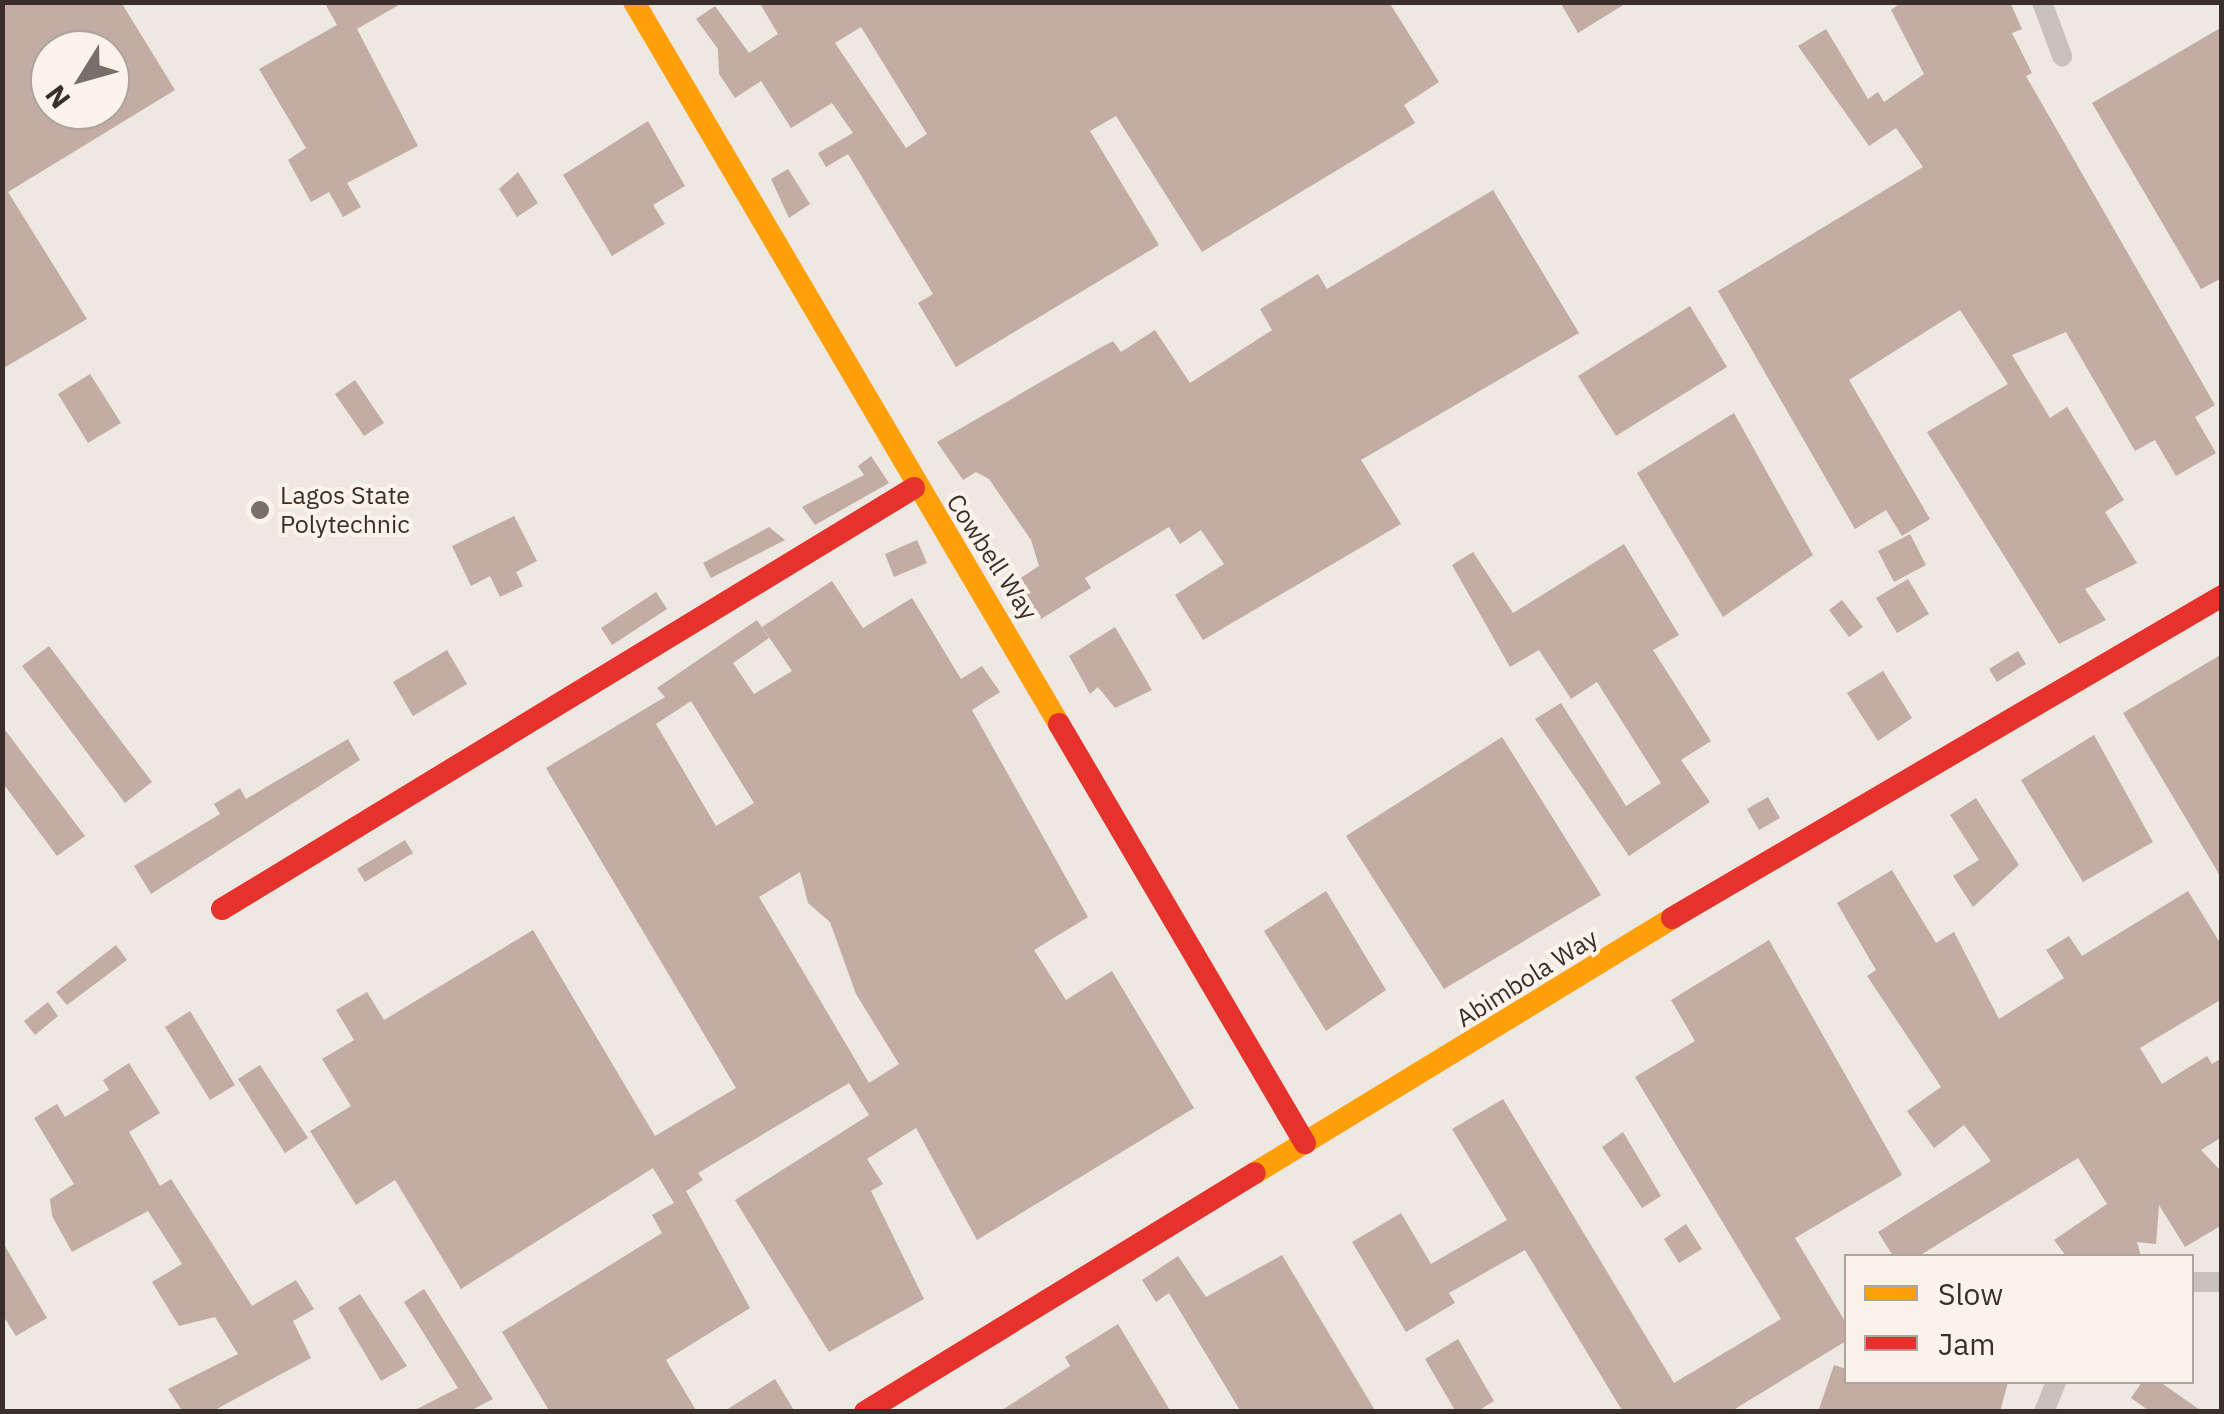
<!DOCTYPE html>
<html>
<head>
<meta charset="utf-8">
<style>
	body { margin:0 }
	#map { position:relative; width:2224px; height:1414px; overflow:hidden; background:#eee8e2; font-family:"IBM Plex Sans",sans-serif }
	div>[style] { position:absolute }
	.building>* { inset:0; background:#c3aca3 }
	.street>* { height:20px; margin:-10px; padding:0 10px; transform-origin:10px; border-radius:10px; background:#c7c1bb }
	.slow>* { height:22px; margin:-11px; padding:0 11px; transform-origin:11px; border-radius:11px; background:#ff9f0a }
	.jam>* { height:22px; margin:-11px; padding:0 11px; transform-origin:11px; border-radius:11px; background:#e5322d }
	.dots>* { width:28px; height:28px; translate:-50% -50%; box-sizing:border-box; border:5px solid #fbf3ea; border-radius:50% }
	span { translate:-50% -50%; white-space:nowrap; text-align:center; line-height:1.15; -webkit-text-stroke:8px #fbf3ea; paint-order:stroke }
	.poi-label { font-size:25px; color:#392e29 }
	.left { translate:0 -50%; text-align:left }
	.street-label { font-size:25px; color:#392e29 }
	.frame { position:absolute; inset:0; border:5px solid #392e29; pointer-events:none }
	.legend { position:absolute; left:1844px; top:1254px; width:350px; height:130px; box-sizing:border-box; background:#fbf3ea; border:2px solid #ada49d; margin:0; padding:12px 18px; list-style:none; font-size:30px; color:#392e29 }
	.legend li { display:flex; align-items:center; gap:20px; height:50px }
	.legend b { width:50px; border:2px solid #ada49d }
	.north { position:absolute; left:30px; top:30px; width:100px; height:100px; box-sizing:border-box; background:#fbf3ea; border:2px solid #ada49d; border-radius:50%; rotate:233deg; font-size:28px; font-weight:700; line-height:40px; text-align:center; color:#392e29 }
	.north::after { content:''; display:block; margin:auto; width:35px; height:45px; background:#786f6a; clip-path:polygon(50% 0,100% 100%,50% 72%,0 100%) }
</style>
</head>
<body>
<div id="map">
	<div class="building">
		<i style="clip-path:polygon(evenodd,10px 2px,121px 2px,175px 90px,8px 192px,87px 319px,2px 369px,2px 7px,10px 2px,50px 50px,110px 50px,110px 110px,50px 110px,50px 50px)"></i>
		<i style="clip-path:polygon(324px 2px,404px 2px,357px 29px,418px 146px,347px 183px,361px 207px,343px 217px,329px 192px,311px 202px,288px 160px,306px 148px,259px 69px,337px 25px)"></i>
		<i style="clip-path:polygon(evenodd,759px 2px,1389px 2px,1439px 82px,1404px 105px,1415px 123px,1202px 252px,1116px 116px,1090px 131px,1159px 245px,956px 367px,918px 303px,933px 294px,848px 154px,826px 167px,818px 153px,853px 133px,832px 103px,791px 128px,761px 81px,735px 98px,719px 74px,718px 49px,696px 19px,715px 6px,749px 53px,778px 34px,759px 2px,861px 27px,927px 134px,906px 148px,835px 43px,861px 27px)"></i>
		<i style="clip-path:polygon(1560px 2px,1628px 2px,1578px 33px)"></i>
		<i style="clip-path:polygon(1902px 2px,2010px 2px,2022px 29px,2012px 33px,2032px 73px,2026px 76px,2215px 405px,2195px 417px,2216px 453px,2176px 476px,2155px 440px,2135px 451px,2066px 332px,2012px 355px,2050px 418px,2067px 407px,2124px 500px,2105px 512px,2137px 563px,2085px 589px,2106px 620px,2059px 644px,1927px 432px,2008px 384px,1960px 310px,1849px 380px,1930px 519px,1902px 536px,1886px 510px,1855px 529px,1718px 291px,1923px 167px,1896px 128px,1869px 146px,1798px 46px,1826px 29px,1868px 99px,1878px 92px,1884px 102px,1924px 74px,1891px 10px)"></i>
		<i style="clip-path:polygon(2222px 27px,2222px 278px,2201px 289px,2092px 103px)"></i>
		<i style="clip-path:polygon(648px 121px,685px 186px,653px 205px,665px 224px,612px 256px,563px 175px)"></i>
		<i style="clip-path:polygon(788px 169px,810px 204px,789px 218px,771px 179px)"></i>
		<i style="clip-path:polygon(518px 172px,538px 203px,517px 217px,499px 189px)"></i>
		<i style="clip-path:polygon(1493px 190px,1579px 333px,1361px 460px,1401px 524px,1203px 640px,1175px 595px,1224px 564px,1201px 530px,1180px 544px,1169px 527px,1085px 578px,1091px 588px,1041px 619px,1016px 581px,1039px 566px,1031px 540px,989px 479px,976px 472px,963px 480px,937px 442px,1098px 349px,1113px 341px,1121px 352px,1155px 330px,1190px 383px,1272px 330px,1260px 309px,1318px 274px,1327px 289px)"></i>
		<i style="clip-path:polygon(1690px 306px,1727px 367px,1616px 436px,1578px 376px)"></i>
		<i style="clip-path:polygon(90px 374px,121px 423px,88px 443px,58px 394px)"></i>
		<i style="clip-path:polygon(355px 380px,384px 423px,364px 436px,335px 394px)"></i>
		<i style="clip-path:polygon(1734px 413px,1813px 555px,1723px 617px,1637px 473px)"></i>
		<i style="clip-path:polygon(871px 456px,889px 483px,815px 525px,802px 507px,864px 475px,858px 466px)"></i>
		<i style="clip-path:polygon(514px 516px,537px 561px,516px 572px,523px 586px,500px 597px,490px 576px,471px 586px,452px 546px)"></i>
		<i style="clip-path:polygon(769px 527px,785px 540px,711px 578px,703px 563px)"></i>
		<i style="clip-path:polygon(1910px 534px,1926px 565px,1894px 582px,1878px 551px)"></i>
		<i style="clip-path:polygon(917px 540px,927px 563px,894px 577px,885px 554px)"></i>
		<i style="clip-path:polygon(1624px 544px,1679px 635px,1653px 650px,1711px 741px,1681px 760px,1710px 802px,1629px 856px,1535px 719px,1561px 703px,1626px 806px,1661px 783px,1597px 682px,1571px 699px,1539px 650px,1510px 667px,1452px 565px,1473px 552px,1513px 613px)"></i>
		<i style="clip-path:polygon(1908px 579px,1929px 614px,1897px 633px,1876px 598px)"></i>
		<i style="clip-path:polygon(evenodd,832px 581px,863px 628px,912px 598px,961px 679px,982px 666px,1000px 692px,972px 710px,1088px 917px,1034px 950px,1066px 1000px,1112px 971px,1194px 1108px,977px 1240px,916px 1128px,867px 1159px,883px 1184px,871px 1191px,924px 1299px,829px 1352px,735px 1200px,869px 1115px,849px 1083px,698px 1173px,703px 1180px,686px 1191px,750px 1308px,666px 1360px,697px 1412px,550px 1412px,502px 1332px,662px 1233px,652px 1215px,674px 1203px,653px 1168px,461px 1289px,395px 1180px,356px 1205px,310px 1131px,351px 1106px,322px 1059px,354px 1040px,336px 1010px,367px 992px,384px 1020px,533px 930px,655px 1136px,736px 1088px,546px 768px,665px 697px,657px 688px,757px 620px,769px 638px,733px 663px,754px 694px,792px 671px,762px 627px,832px 581px,691px 701px,754px 803px,716px 826px,656px 724px,691px 701px,832px 581px,800px 872px,808px 903px,830px 922px,856px 994px,899px 1064px,869px 1083px,759px 897px,800px 872px)"></i>
		<i style="clip-path:polygon(656px 592px,667px 609px,612px 645px,601px 628px)"></i>
		<i style="clip-path:polygon(1842px 600px,1863px 627px,1849px 637px,1829px 610px)"></i>
		<i style="clip-path:polygon(1115px 627px,1152px 690px,1115px 708px,1098px 687px,1090px 694px,1069px 656px)"></i>
		<i style="clip-path:polygon(49px 646px,152px 782px,125px 803px,22px 666px)"></i>
		<i style="clip-path:polygon(447px 650px,467px 684px,413px 716px,393px 682px)"></i>
		<i style="clip-path:polygon(2018px 651px,2026px 664px,1997px 682px,1989px 669px)"></i>
		<i style="clip-path:polygon(2222px 654px,2222px 879px,2123px 713px)"></i>
		<i style="clip-path:polygon(1883px 671px,1912px 718px,1878px 741px,1847px 693px)"></i>
		<i style="clip-path:polygon(2px 726px,85px 836px,57px 856px,2px 782px)"></i>
		<i style="clip-path:polygon(2094px 735px,2153px 842px,2083px 882px,2021px 780px)"></i>
		<i style="clip-path:polygon(1502px 737px,1601px 895px,1444px 989px,1346px 836px)"></i>
		<i style="clip-path:polygon(348px 739px,360px 760px,151px 894px,134px 866px,220px 814px,214px 804px,240px 788px,246px 799px)"></i>
		<i style="clip-path:polygon(1768px 797px,1780px 818px,1759px 830px,1747px 809px)"></i>
		<i style="clip-path:polygon(1976px 798px,2019px 865px,1973px 907px,1953px 876px,1979px 860px,1950px 815px)"></i>
		<i style="clip-path:polygon(405px 840px,413px 853px,365px 882px,357px 869px)"></i>
		<i style="clip-path:polygon(1892px 870px,1936px 943px,1954px 932px,1999px 1019px,2064px 978px,2046px 950px,2069px 936px,2082px 956px,2188px 891px,2222px 946px,2222px 999px,2140px 1048px,2162px 1084px,2207px 1056px,2212px 1064px,2222px 1058px,2222px 1137px,2201px 1150px,2222px 1172px,2222px 1225px,2185px 1247px,2159px 1205px,2156px 1244px,2137px 1242px,2141px 1256px,2066px 1256px,2054px 1240px,2107px 1204px,2078px 1158px,1919px 1256px,1893px 1256px,1878px 1232px,1991px 1161px,1964px 1125px,1934px 1148px,1907px 1111px,1941px 1087px,1867px 976px,1876px 970px,1837px 903px)"></i>
		<i style="clip-path:polygon(1326px 891px,1386px 990px,1326px 1031px,1264px 931px)"></i>
		<i style="clip-path:polygon(1769px 940px,1902px 1175px,1795px 1238px,1846px 1323px,1846px 1341px,1730px 1412px,1623px 1412px,1525px 1250px,1449px 1293px,1455px 1303px,1406px 1332px,1352px 1242px,1401px 1213px,1431px 1264px,1507px 1220px,1452px 1129px,1503px 1099px,1674px 1383px,1781px 1319px,1635px 1077px,1695px 1041px,1671px 1000px)"></i>
		<i style="clip-path:polygon(116px 945px,127px 960px,67px 1005px,56px 992px)"></i>
		<i style="clip-path:polygon(48px 1002px,58px 1016px,35px 1035px,24px 1021px)"></i>
		<i style="clip-path:polygon(190px 1011px,235px 1085px,210px 1100px,165px 1027px)"></i>
		<i style="clip-path:polygon(129px 1063px,160px 1113px,129px 1132px,160px 1186px,171px 1179px,252px 1306px,296px 1280px,314px 1309px,293px 1321px,311px 1358px,211px 1412px,183px 1412px,168px 1389px,238px 1354px,215px 1317px,179px 1326px,152px 1282px,182px 1264px,148px 1211px,72px 1252px,52px 1216px,50px 1199px,74px 1184px,34px 1118px,57px 1104px,65px 1117px,109px 1090px,103px 1080px)"></i>
		<i style="clip-path:polygon(260px 1065px,308px 1138px,285px 1153px,238px 1079px)"></i>
		<i style="clip-path:polygon(1623px 1132px,1661px 1196px,1642px 1208px,1602px 1147px)"></i>
		<i style="clip-path:polygon(1686px 1224px,1702px 1249px,1679px 1263px,1664px 1239px)"></i>
		<i style="clip-path:polygon(2px 1241px,47px 1318px,16px 1336px,2px 1314px)"></i>
		<i style="clip-path:polygon(1282px 1255px,1376px 1412px,1241px 1412px,1169px 1293px,1156px 1302px,1142px 1280px,1178px 1256px,1206px 1297px)"></i>
		<i style="clip-path:polygon(424px 1289px,493px 1399px,468px 1412px,411px 1412px,458px 1388px,404px 1302px)"></i>
		<i style="clip-path:polygon(360px 1294px,407px 1366px,381px 1381px,338px 1308px)"></i>
		<i style="clip-path:polygon(1118px 1324px,1171px 1412px,999px 1412px,1070px 1366px,1065px 1357px)"></i>
		<i style="clip-path:polygon(1458px 1339px,1494px 1401px,1476px 1412px,1456px 1412px,1425px 1359px)"></i>
		<i style="clip-path:polygon(1834px 1365px,1846px 1369px,1846px 1382px,2008px 1382px,2000px 1412px,1818px 1412px)"></i>
		<i style="clip-path:polygon(775px 1379px,795px 1412px,723px 1412px)"></i>
		<i style="clip-path:polygon(2142px 1382px,2160px 1382px,2203px 1412px,2151px 1412px,2131px 1398px)"></i>
	</div>
	<div class="street">
		<i style="left:2042px;top:2px;width:58px;rotate:69.7deg"></i>
		<i style="left:2192px;top:1282px;width:30px"></i>
		<i style="left:2044px;top:1412px;width:32px;rotate:-68deg"></i>
	</div>
	<div class="slow">
		<i style="left:634px;top:2px;width:838px;rotate:59.52deg"></i>
		<i style="left:1255px;top:1173px;width:489px;rotate:-31.4deg"></i>
	</div>
	<div class="jam">
		<i style="left:1059px;top:724px;width:486px;rotate:59.6deg"></i>
		<i style="left:222px;top:909px;width:810px;rotate:-31.32deg"></i>
		<i style="left:1672px;top:918px;width:637px;rotate:-30.35deg"></i>
		<i style="left:865px;top:1412px;width:457px;rotate:-31.5deg"></i>
	</div>
	<div class="dots">
		<i style="left:260px;top:510px;background:#786f6a"></i>
	</div>
	<div class="poi-label">
		<span class="left" style="left:280px;top:510px">Lagos State<br>Polytechnic</span>
	</div>
	<div class="street-label">
		<span style="left:992px;top:557px;rotate:57deg">Cowbell Way</span>
		<span style="left:1527px;top:978px;rotate:-32deg">Abimbola Way</span>
	</div>
	<div class="frame"></div>
	<ul class="legend">
	<li><b style="height:12px;background:#ff9f0a"></b>Slow</li>
	<li><b style="height:12px;background:#e5322d"></b>Jam</li>
	</ul>
	<div class="north">N</div>
</div>
</body>
</html>
